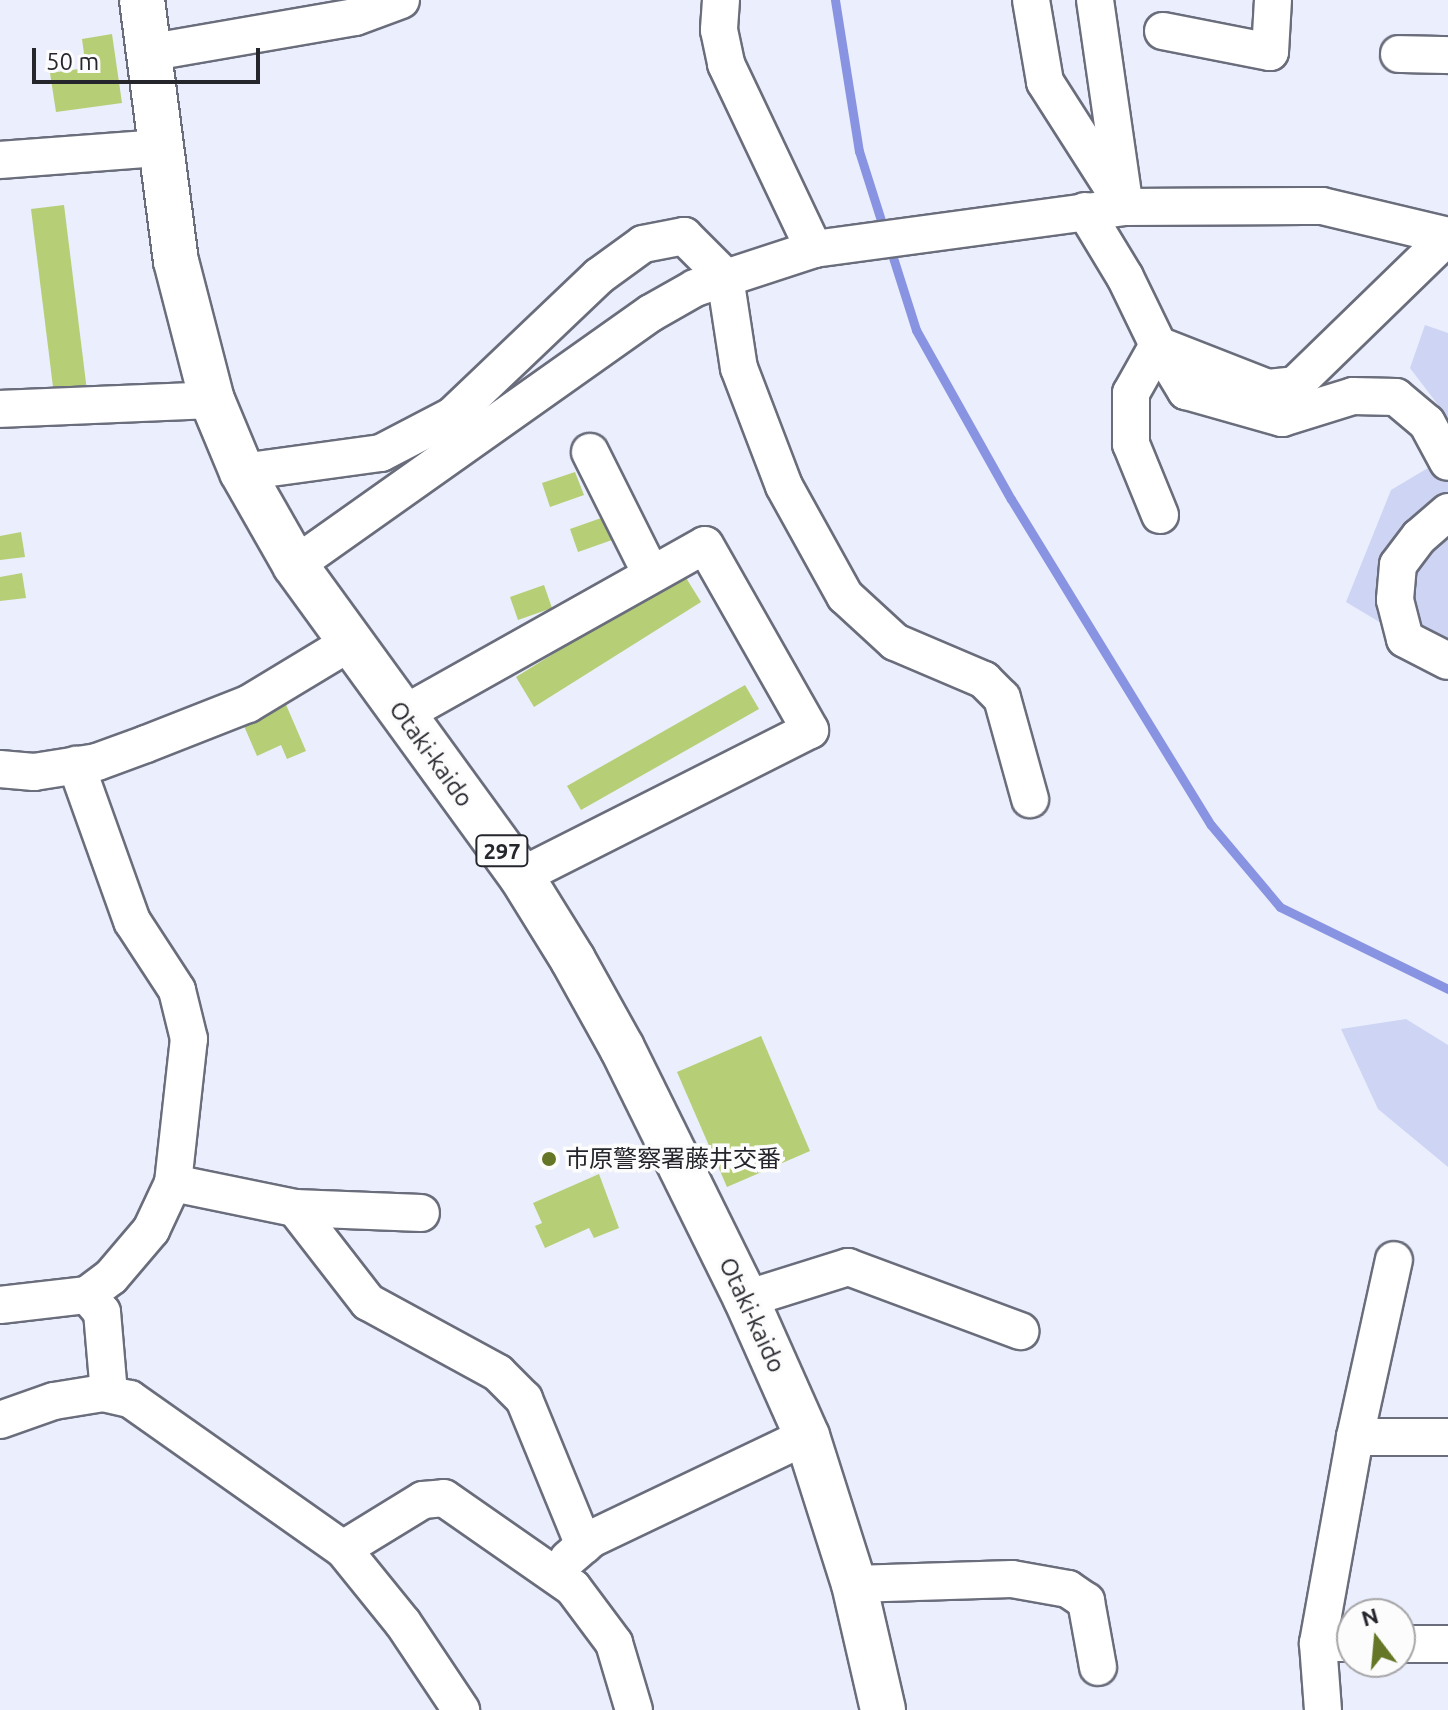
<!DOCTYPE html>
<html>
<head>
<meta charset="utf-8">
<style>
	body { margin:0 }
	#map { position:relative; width:1448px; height:1710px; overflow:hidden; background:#ebeefc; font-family:Ubuntu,"Noto Sans JP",sans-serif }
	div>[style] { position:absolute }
	.green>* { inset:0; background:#ced5f4 }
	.stream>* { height:9px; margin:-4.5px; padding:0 4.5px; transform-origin:4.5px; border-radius:4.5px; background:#8894e2 }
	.building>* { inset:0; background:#b6ce76 }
	.roads { filter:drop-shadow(2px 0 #6a6d7b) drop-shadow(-2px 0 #6a6d7b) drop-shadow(0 2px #6a6d7b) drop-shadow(0 -2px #6a6d7b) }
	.street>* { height:36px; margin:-18px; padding:0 18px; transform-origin:18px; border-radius:18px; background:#fff }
	.highway>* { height:44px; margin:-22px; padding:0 22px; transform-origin:22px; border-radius:22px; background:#fff }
	.dots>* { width:22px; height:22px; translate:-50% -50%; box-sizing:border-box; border:4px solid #fcfcfc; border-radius:50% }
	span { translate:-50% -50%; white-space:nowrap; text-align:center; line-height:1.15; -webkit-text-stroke:7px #fcfcfc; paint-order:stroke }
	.shield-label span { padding:2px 6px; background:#fcfcfc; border:2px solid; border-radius:6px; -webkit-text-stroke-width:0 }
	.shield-label { font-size:22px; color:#24262c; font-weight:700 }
	.street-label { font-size:24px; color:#24262c }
	.poi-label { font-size:24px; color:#24262c }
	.left { translate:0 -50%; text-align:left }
	.north { position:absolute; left:1336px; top:1598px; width:80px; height:80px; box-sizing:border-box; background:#fcfcfc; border:2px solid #a6a6a9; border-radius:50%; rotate:344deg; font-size:22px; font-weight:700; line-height:32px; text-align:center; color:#24262c }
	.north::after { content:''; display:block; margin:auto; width:28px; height:36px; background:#657726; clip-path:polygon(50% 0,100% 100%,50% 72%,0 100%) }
	.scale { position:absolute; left:32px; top:48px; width:228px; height:36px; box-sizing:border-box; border:4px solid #24262c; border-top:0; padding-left:10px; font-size:24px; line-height:28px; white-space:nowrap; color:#24262c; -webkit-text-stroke:6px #fcfcfc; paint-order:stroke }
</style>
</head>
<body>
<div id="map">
	<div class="green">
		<i style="clip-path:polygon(1425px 325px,1448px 333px,1448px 418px,1410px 368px)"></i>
		<i style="clip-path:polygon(1448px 456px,1448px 663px,1346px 602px,1391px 490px)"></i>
		<i style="clip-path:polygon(1406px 1019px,1448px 1045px,1448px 1167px,1378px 1109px,1341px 1029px)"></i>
	</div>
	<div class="stream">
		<i style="left:835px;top:0;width:153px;rotate:81deg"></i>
		<i style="left:859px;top:151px;width:83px;rotate:72.4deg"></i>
		<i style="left:890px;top:248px;width:86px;rotate:72.4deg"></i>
		<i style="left:916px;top:330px;width:194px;rotate:60.7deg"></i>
		<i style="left:1011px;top:499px;width:382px;rotate:58.5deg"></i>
		<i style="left:1211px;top:825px;width:107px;rotate:49.9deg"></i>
		<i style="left:1280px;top:907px;width:187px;rotate:26deg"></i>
	</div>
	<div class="building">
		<i style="clip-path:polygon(112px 34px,122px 103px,56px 112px,50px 73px,86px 68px,82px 39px)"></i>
		<i style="clip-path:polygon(64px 205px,87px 391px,54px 395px,31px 209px)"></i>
		<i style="clip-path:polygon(575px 472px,584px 495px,550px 507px,542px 483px)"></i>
		<i style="clip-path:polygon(604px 517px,612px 540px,578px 552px,570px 529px)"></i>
		<i style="clip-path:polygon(21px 532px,25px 557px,0 560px,0 536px)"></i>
		<i style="clip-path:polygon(22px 573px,26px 598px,0 601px,0 577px)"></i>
		<i style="clip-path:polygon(683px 573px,701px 602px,534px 707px,516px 677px)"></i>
		<i style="clip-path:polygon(544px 585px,552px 608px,518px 620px,510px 597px)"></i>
		<i style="clip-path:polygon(745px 685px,759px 709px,581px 810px,567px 786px)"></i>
		<i style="clip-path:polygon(284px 700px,306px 751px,287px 759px,281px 745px,257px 756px,241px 719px)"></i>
		<i style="clip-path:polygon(761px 1036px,810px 1151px,727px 1187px,677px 1072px)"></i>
		<i style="clip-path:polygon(599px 1174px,619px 1228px,594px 1238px,589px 1228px,545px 1248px,535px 1226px,542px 1223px,533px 1203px)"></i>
	</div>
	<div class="roads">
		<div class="street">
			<i style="left:721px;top:0;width:30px;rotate:94deg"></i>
			<i style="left:719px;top:30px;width:35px;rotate:78deg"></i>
			<i style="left:726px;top:64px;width:205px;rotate:64.6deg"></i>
			<i style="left:1031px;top:0;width:83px;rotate:80.3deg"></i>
			<i style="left:1045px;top:82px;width:148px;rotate:57.4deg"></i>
			<i style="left:1095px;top:0;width:196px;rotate:81.8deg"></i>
			<i style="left:1163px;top:31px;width:109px;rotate:11.1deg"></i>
			<i style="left:1270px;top:52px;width:52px;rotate:-86.7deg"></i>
			<i style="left:147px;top:53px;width:211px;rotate:-9.8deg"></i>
			<i style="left:355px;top:17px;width:49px;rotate:-20.3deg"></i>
			<i style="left:1399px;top:54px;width:49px;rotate:1.2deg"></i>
			<i style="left:0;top:160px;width:160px;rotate:-4.3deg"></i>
			<i style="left:1085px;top:211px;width:77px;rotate:58.8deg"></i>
			<i style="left:1125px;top:277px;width:76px;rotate:64.1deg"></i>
			<i style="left:1158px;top:345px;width:118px;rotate:21.4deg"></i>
			<i style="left:1268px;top:388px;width:27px;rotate:-6deg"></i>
			<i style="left:1295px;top:385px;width:214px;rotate:-44.2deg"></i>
			<i style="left:0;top:409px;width:212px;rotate:-2.4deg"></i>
			<i style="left:590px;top:452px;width:136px;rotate:63.4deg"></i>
			<i style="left:242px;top:472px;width:140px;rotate:-7.8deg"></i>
			<i style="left:381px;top:453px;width:80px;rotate:-27.5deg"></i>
			<i style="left:452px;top:416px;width:203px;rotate:-43.6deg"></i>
			<i style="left:599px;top:276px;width:54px;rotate:-36deg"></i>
			<i style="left:643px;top:244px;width:42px;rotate:-11deg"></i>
			<i style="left:684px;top:236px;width:58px;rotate:45deg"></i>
			<i style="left:725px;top:277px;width:92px;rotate:81.3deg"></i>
			<i style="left:739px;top:368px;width:126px;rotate:69.1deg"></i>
			<i style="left:784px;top:486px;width:126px;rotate:61deg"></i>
			<i style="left:845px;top:596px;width:68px;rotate:42.6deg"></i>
			<i style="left:895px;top:642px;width:97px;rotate:23.1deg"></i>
			<i style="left:984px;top:680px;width:25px;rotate:45deg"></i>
			<i style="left:1002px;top:698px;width:105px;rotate:74.5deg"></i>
			<i style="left:1448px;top:512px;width:38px;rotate:139deg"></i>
			<i style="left:1419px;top:537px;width:35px;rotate:127deg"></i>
			<i style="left:1398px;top:565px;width:35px;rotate:95deg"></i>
			<i style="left:1395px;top:600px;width:40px;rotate:75.6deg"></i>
			<i style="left:1405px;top:639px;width:48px;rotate:27.1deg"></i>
			<i style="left:1160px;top:515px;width:77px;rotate:-112.2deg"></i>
			<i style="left:1131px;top:444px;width:51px;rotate:-90deg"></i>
			<i style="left:1131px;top:393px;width:55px;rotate:-60.6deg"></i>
			<i style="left:1158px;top:345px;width:54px;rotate:58.7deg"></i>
			<i style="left:1186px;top:391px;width:100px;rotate:15.7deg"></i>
			<i style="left:1282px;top:418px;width:74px;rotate:-17.2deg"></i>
			<i style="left:1353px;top:396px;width:43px;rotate:1.3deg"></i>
			<i style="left:1396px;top:397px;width:40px;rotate:40deg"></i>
			<i style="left:1427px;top:423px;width:44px;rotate:61.7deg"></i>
			<i style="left:295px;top:565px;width:436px;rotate:-35.3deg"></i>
			<i style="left:651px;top:313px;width:51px;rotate:-29.6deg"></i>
			<i style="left:695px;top:288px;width:125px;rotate:-18.1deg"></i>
			<i style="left:814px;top:249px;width:314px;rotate:-7.7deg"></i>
			<i style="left:1125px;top:207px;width:197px;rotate:-0.3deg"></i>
			<i style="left:1322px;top:206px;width:130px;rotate:13.4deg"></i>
			<i style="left:402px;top:715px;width:347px;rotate:-29.3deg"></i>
			<i style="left:705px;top:545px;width:213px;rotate:60.4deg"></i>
			<i style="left:810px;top:730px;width:324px;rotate:153.2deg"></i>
			<i style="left:0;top:769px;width:34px;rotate:5deg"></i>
			<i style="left:34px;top:772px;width:64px;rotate:-9deg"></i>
			<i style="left:97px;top:762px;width:52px;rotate:-20.2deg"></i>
			<i style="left:146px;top:744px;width:110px;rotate:-21.4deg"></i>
			<i style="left:248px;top:704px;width:118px;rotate:-31.1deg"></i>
			<i style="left:173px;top:1183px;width:125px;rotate:11.6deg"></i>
			<i style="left:295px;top:1208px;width:119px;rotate:52.2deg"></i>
			<i style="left:368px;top:1302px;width:148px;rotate:28.6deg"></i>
			<i style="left:498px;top:1373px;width:37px;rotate:45deg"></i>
			<i style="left:524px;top:1399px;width:158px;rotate:67.7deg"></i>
			<i style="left:295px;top:1208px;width:126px;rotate:2.3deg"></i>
			<i style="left:87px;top:1295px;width:23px;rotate:49deg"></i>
			<i style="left:102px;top:1312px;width:82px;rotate:85.1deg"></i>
			<i style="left:746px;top:1299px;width:107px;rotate:-17.4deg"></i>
			<i style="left:848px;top:1267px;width:184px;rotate:20.4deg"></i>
			<i style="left:0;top:1305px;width:88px;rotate:-6.6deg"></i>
			<i style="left:87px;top:1295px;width:30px;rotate:-37deg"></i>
			<i style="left:111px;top:1277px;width:62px;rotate:-49.6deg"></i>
			<i style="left:151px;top:1230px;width:52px;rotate:-64.9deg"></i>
			<i style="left:173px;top:1183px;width:145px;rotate:-83.7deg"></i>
			<i style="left:189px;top:1039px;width:50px;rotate:-103.8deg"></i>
			<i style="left:177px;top:990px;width:82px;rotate:-123.1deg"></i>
			<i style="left:132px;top:921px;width:166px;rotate:-109.7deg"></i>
			<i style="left:0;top:1420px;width:57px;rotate:-19.4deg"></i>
			<i style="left:54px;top:1401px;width:50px;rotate:-9.3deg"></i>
			<i style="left:103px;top:1393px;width:28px;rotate:13deg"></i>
			<i style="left:130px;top:1399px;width:261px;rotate:35.2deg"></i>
			<i style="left:343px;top:1549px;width:95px;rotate:51deg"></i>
			<i style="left:403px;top:1623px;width:105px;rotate:56.3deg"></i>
			<i style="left:1355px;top:1437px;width:93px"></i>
			<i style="left:343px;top:1549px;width:94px;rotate:-31.5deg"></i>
			<i style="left:423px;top:1500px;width:21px;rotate:-5deg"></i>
			<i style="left:444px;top:1498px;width:157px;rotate:34.9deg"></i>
			<i style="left:573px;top:1588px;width:69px;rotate:53.3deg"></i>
			<i style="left:614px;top:1643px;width:70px;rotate:73.4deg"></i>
			<i style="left:568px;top:1559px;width:30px;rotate:-41deg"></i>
			<i style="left:591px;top:1539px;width:239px;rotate:-25.5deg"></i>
			<i style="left:854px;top:1584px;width:158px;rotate:-1.8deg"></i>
			<i style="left:1012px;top:1579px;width:57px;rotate:10.1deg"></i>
			<i style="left:1068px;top:1589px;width:22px;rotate:34deg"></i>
			<i style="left:1086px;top:1601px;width:67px;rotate:79.7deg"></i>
			<i style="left:1318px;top:1643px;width:34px"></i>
			<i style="left:1400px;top:1644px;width:48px"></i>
			<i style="left:1323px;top:1710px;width:67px;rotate:-94.3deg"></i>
			<i style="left:1318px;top:1643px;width:209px;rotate:-79.8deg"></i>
			<i style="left:1355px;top:1437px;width:181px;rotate:-77.6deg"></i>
		</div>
		<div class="highway">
			<i style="left:142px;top:0;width:263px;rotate:82.6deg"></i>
			<i style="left:176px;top:261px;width:144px;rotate:75.5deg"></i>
			<i style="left:212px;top:400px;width:78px;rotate:67.4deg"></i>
			<i style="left:242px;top:472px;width:107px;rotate:60.3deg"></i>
			<i style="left:295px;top:565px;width:384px;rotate:54deg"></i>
			<i style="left:521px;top:876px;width:99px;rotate:58.2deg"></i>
			<i style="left:573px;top:960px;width:101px;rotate:60.9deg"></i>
			<i style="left:622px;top:1048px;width:280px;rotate:63.7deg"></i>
			<i style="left:746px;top:1299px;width:150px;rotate:66deg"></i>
			<i style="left:807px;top:1436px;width:155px;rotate:72.4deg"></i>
			<i style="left:854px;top:1584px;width:129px;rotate:77deg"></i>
		</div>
	</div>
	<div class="dots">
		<i style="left:549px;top:1159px;background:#657726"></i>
	</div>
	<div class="shield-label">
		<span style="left:502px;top:851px">297</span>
	</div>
	<div class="street-label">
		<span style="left:431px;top:754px;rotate:54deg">Otaki-kaido</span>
		<span style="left:752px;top:1315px;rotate:65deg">Otaki-kaido</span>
	</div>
	<div class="poi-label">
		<span class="left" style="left:565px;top:1159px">市原警察署藤井交番</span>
	</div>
	<div class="north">N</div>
	<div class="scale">50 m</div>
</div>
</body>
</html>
